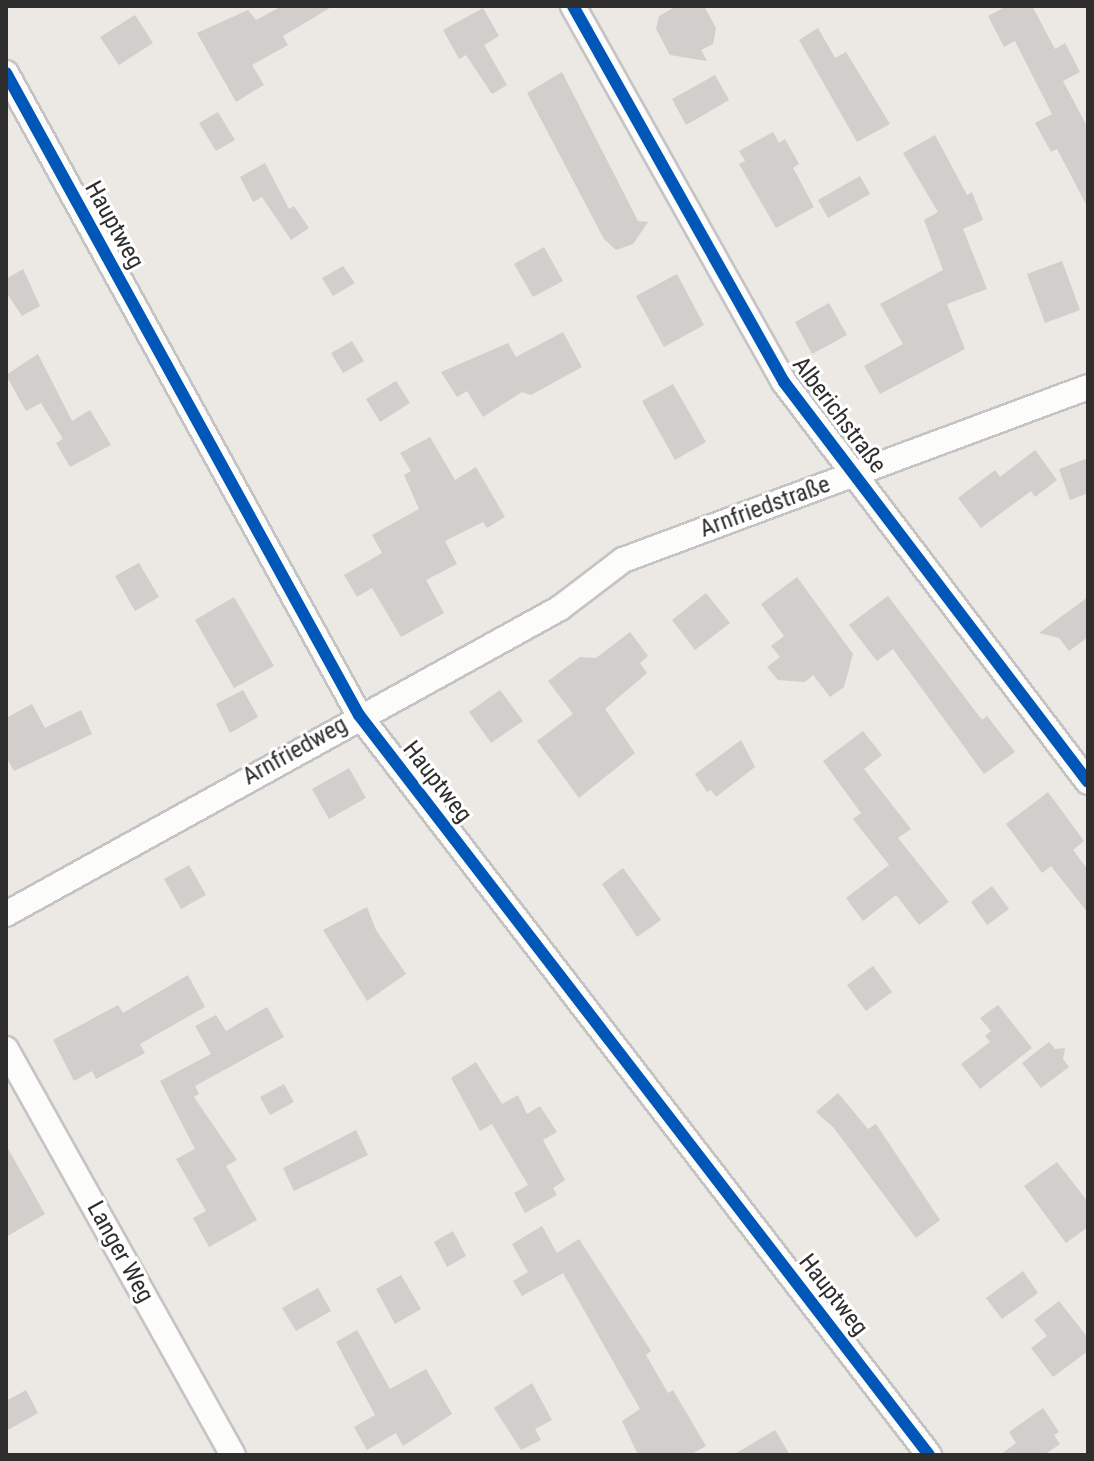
<!DOCTYPE html>
<html>
<head>
<meta charset="utf-8">
<style>
	body { margin:0 }
	#map { position:relative; width:1094px; height:1461px; overflow:hidden; background:#ece8e4; font-family:"Roboto Condensed",sans-serif }
	div>[style] { position:absolute }
	.building>* { inset:0; background:#d1cecb }
	.roads { filter:drop-shadow(2px 0 #c5c4c5) drop-shadow(-2px 0 #c5c4c5) drop-shadow(0 2px #c5c4c5) drop-shadow(0 -2px #c5c4c5) }
	.minor>* { height:24px; margin:-12px; padding:0 12px; transform-origin:12px; border-radius:12px; background:#fcfcfb }
	.cycleway>* { height:12px; margin:-6px; padding:0 6px; transform-origin:6px; border-radius:6px; background:#0057b8 }
	span { translate:-50% -50%; white-space:nowrap; text-align:center; line-height:1.15; -webkit-text-stroke:6px #fff; paint-order:stroke }
	.street-label { font-size:24px; color:#2e2e2e }
	.frame { position:absolute; inset:0; border:8px solid #2e2e2e; pointer-events:none }
</style>
</head>
<body>
<div id="map">
	<div class="building">
		<i style="clip-path:polygon(282px 6px,333px 6px,283px 36px,288px 45px,252px 65px,264px 85px,236px 102px,197px 33px,248px 10px,256px 20px)"></i>
		<i style="clip-path:polygon(677px 6px,704px 6px,716px 28px,713px 44px,701px 50px,707px 61px,670px 55px,656px 29px,659px 16px)"></i>
		<i style="clip-path:polygon(1007px 6px,1032px 6px,1055px 49px,1065px 43px,1080px 72px,1063px 81px,1088px 128px,1088px 208px,1057px 149px,1051px 152px,1035px 123px,1052px 114px,1015px 41px,1004px 47px,988px 16px)"></i>
		<i style="clip-path:polygon(483px 8px,499px 36px,484px 45px,507px 85px,492px 94px,466px 55px,459px 59px,443px 30px)"></i>
		<i style="clip-path:polygon(135px 15px,153px 43px,119px 65px,100px 37px)"></i>
		<i style="clip-path:polygon(818px 28px,835px 58px,846px 52px,890px 124px,857px 142px,799px 40px)"></i>
		<i style="clip-path:polygon(562px 72px,638px 221px,648px 222px,633px 244px,616px 250px,604px 239px,527px 93px)"></i>
		<i style="clip-path:polygon(715px 75px,729px 100px,686px 125px,672px 99px)"></i>
		<i style="clip-path:polygon(218px 112px,235px 140px,216px 151px,199px 123px)"></i>
		<i style="clip-path:polygon(773px 132px,779px 143px,785px 139px,799px 164px,793px 168px,814px 207px,776px 228px,739px 164px,745px 161px,739px 151px)"></i>
		<i style="clip-path:polygon(935px 135px,967px 195px,972px 192px,983px 220px,963px 229px,987px 289px,947px 304px,965px 349px,880px 394px,864px 366px,903px 344px,880px 304px,943px 270px,924px 220px,938px 212px,903px 153px)"></i>
		<i style="clip-path:polygon(265px 163px,289px 209px,294px 206px,309px 228px,291px 240px,262px 197px,253px 202px,240px 177px)"></i>
		<i style="clip-path:polygon(860px 176px,870px 194px,828px 218px,818px 200px)"></i>
		<i style="clip-path:polygon(544px 247px,563px 281px,533px 297px,514px 264px)"></i>
		<i style="clip-path:polygon(1062px 261px,1080px 310px,1045px 323px,1027px 274px)"></i>
		<i style="clip-path:polygon(343px 266px,355px 283px,333px 296px,322px 278px)"></i>
		<i style="clip-path:polygon(23px 269px,40px 306px,22px 316px,6px 292px,6px 279px)"></i>
		<i style="clip-path:polygon(677px 274px,704px 325px,664px 347px,636px 296px)"></i>
		<i style="clip-path:polygon(829px 303px,847px 335px,812px 354px,795px 322px)"></i>
		<i style="clip-path:polygon(563px 332px,582px 367px,531px 395px,522px 392px,483px 417px,467px 391px,457px 397px,441px 372px,508px 343px,516px 357px)"></i>
		<i style="clip-path:polygon(352px 341px,364px 361px,343px 373px,331px 353px)"></i>
		<i style="clip-path:polygon(38px 354px,72px 421px,90px 410px,111px 445px,70px 467px,56px 443px,63px 439px,41px 403px,26px 411px,6px 375px)"></i>
		<i style="clip-path:polygon(396px 381px,410px 403px,380px 422px,366px 399px)"></i>
		<i style="clip-path:polygon(673px 384px,706px 442px,675px 460px,642px 401px)"></i>
		<i style="clip-path:polygon(430px 437px,455px 480px,476px 467px,505px 517px,487px 528px,483px 522px,445px 541px,457px 564px,426px 580px,444px 613px,401px 637px,372px 588px,357px 597px,344px 575px,382px 553px,372px 535px,419px 509px,404px 475px,411px 471px,400px 453px)"></i>
		<i style="clip-path:polygon(1035px 450px,1057px 480px,1035px 497px,1031px 491px,981px 528px,958px 498px,995px 470px,1000px 477px)"></i>
		<i style="clip-path:polygon(1088px 458px,1088px 493px,1070px 500px,1059px 469px)"></i>
		<i style="clip-path:polygon(139px 563px,159px 597px,135px 611px,115px 576px)"></i>
		<i style="clip-path:polygon(797px 577px,853px 654px,844px 687px,830px 697px,813px 675px,805px 682px,778px 680px,767px 667px,780px 657px,771px 646px,784px 636px,761px 604px)"></i>
		<i style="clip-path:polygon(706px 593px,730px 623px,695px 650px,672px 620px)"></i>
		<i style="clip-path:polygon(888px 596px,982px 720px,987px 716px,1015px 752px,984px 774px,893px 649px,877px 661px,849px 625px)"></i>
		<i style="clip-path:polygon(234px 597px,274px 666px,234px 688px,195px 620px)"></i>
		<i style="clip-path:polygon(1088px 597px,1088px 637px,1069px 651px,1059px 638px,1039px 633px)"></i>
		<i style="clip-path:polygon(630px 632px,648px 656px,640px 663px,647px 673px,605px 709px,635px 753px,579px 798px,537px 741px,573px 714px,548px 681px,580px 657px,596px 658px)"></i>
		<i style="clip-path:polygon(243px 690px,258px 717px,230px 733px,216px 704px)"></i>
		<i style="clip-path:polygon(500px 690px,523px 721px,491px 743px,469px 712px)"></i>
		<i style="clip-path:polygon(32px 704px,45px 728px,81px 710px,92px 734px,14px 771px,6px 757px,6px 718px)"></i>
		<i style="clip-path:polygon(863px 731px,882px 755px,864px 769px,911px 829px,898px 838px,949px 902px,919px 925px,896px 895px,863px 921px,846px 898px,889px 865px,853px 819px,861px 813px,823px 761px)"></i>
		<i style="clip-path:polygon(741px 740px,755px 767px,716px 797px,711px 790px,707px 792px,695px 774px)"></i>
		<i style="clip-path:polygon(349px 768px,366px 798px,329px 819px,312px 789px)"></i>
		<i style="clip-path:polygon(1048px 792px,1084px 841px,1073px 850px,1088px 870px,1088px 913px,1051px 866px,1042px 873px,1006px 824px)"></i>
		<i style="clip-path:polygon(189px 865px,206px 895px,181px 909px,164px 879px)"></i>
		<i style="clip-path:polygon(623px 868px,661px 920px,637px 937px,602px 884px)"></i>
		<i style="clip-path:polygon(992px 886px,1009px 909px,987px 925px,971px 902px)"></i>
		<i style="clip-path:polygon(367px 907px,376px 930px,406px 974px,367px 1001px,323px 930px)"></i>
		<i style="clip-path:polygon(873px 966px,892px 992px,866px 1011px,847px 985px)"></i>
		<i style="clip-path:polygon(188px 975px,205px 1007px,140px 1044px,145px 1053px,96px 1079px,92px 1071px,74px 1081px,53px 1040px,118px 1005px,123px 1013px)"></i>
		<i style="clip-path:polygon(998px 1005px,1032px 1048px,980px 1089px,961px 1064px,990px 1042px,985px 1036px,991px 1031px,980px 1018px)"></i>
		<i style="clip-path:polygon(267px 1007px,284px 1037px,195px 1086px,199px 1094px,194px 1097px,237px 1160px,226px 1166px,257px 1220px,209px 1247px,193px 1218px,206px 1211px,176px 1159px,195px 1149px,160px 1081px,211px 1054px,195px 1026px,216px 1015px,226px 1031px)"></i>
		<i style="clip-path:polygon(1049px 1042px,1055px 1049px,1065px 1048px,1063px 1059px,1069px 1067px,1041px 1088px,1022px 1063px)"></i>
		<i style="clip-path:polygon(476px 1062px,502px 1104px,518px 1095px,527px 1114px,540px 1106px,557px 1132px,543px 1140px,565px 1180px,553px 1188px,557px 1195px,525px 1213px,514px 1193px,528px 1185px,492px 1124px,480px 1131px,451px 1078px)"></i>
		<i style="clip-path:polygon(284px 1084px,294px 1102px,270px 1115px,260px 1097px)"></i>
		<i style="clip-path:polygon(838px 1093px,868px 1129px,876px 1124px,940px 1220px,916px 1238px,834px 1128px,816px 1112px)"></i>
		<i style="clip-path:polygon(356px 1130px,368px 1155px,294px 1191px,283px 1168px)"></i>
		<i style="clip-path:polygon(6px 1145px,45px 1214px,6px 1237px)"></i>
		<i style="clip-path:polygon(1057px 1162px,1088px 1202px,1088px 1227px,1066px 1243px,1024px 1186px)"></i>
		<i style="clip-path:polygon(542px 1226px,557px 1253px,579px 1239px,651px 1351px,646px 1355px,668px 1393px,673px 1390px,706px 1446px,690px 1455px,638px 1455px,622px 1421px,640px 1409px,563px 1273px,522px 1296px,513px 1281px,528px 1272px,512px 1244px)"></i>
		<i style="clip-path:polygon(453px 1231px,466px 1256px,447px 1267px,434px 1242px)"></i>
		<i style="clip-path:polygon(1023px 1271px,1038px 1293px,1002px 1319px,986px 1298px)"></i>
		<i style="clip-path:polygon(401px 1275px,421px 1309px,395px 1324px,376px 1289px)"></i>
		<i style="clip-path:polygon(318px 1288px,331px 1311px,296px 1331px,282px 1308px)"></i>
		<i style="clip-path:polygon(1059px 1301px,1088px 1338px,1088px 1351px,1053px 1377px,1031px 1348px,1047px 1336px,1034px 1320px)"></i>
		<i style="clip-path:polygon(357px 1330px,390px 1389px,426px 1369px,452px 1414px,403px 1446px,396px 1433px,367px 1450px,354px 1427px,375px 1415px,336px 1342px)"></i>
		<i style="clip-path:polygon(532px 1383px,552px 1420px,535px 1429px,541px 1440px,521px 1450px,494px 1408px)"></i>
		<i style="clip-path:polygon(26px 1390px,38px 1413px,6px 1431px,6px 1401px)"></i>
		<i style="clip-path:polygon(1043px 1408px,1059px 1432px,1054px 1435px,1060px 1444px,1044px 1455px,1000px 1455px,1016px 1443px,1009px 1432px)"></i>
		<i style="clip-path:polygon(775px 1430px,790px 1455px,733px 1455px)"></i>
	</div>
	<div class="roads">
		<div class="minor">
			<i style="left:573px;top:6px;width:431px;rotate:60.7deg"></i>
			<i style="left:784px;top:382px;width:502px;rotate:52.77deg"></i>
			<i style="left:6px;top:73px;width:733px;rotate:61.2deg"></i>
			<i style="left:359px;top:715px;width:934px;rotate:52.39deg"></i>
			<i style="left:6px;top:914px;width:633px;rotate:-28.91deg"></i>
			<i style="left:560px;top:608px;width:79px;rotate:-37.3deg"></i>
			<i style="left:623px;top:560px;width:496px;rotate:-20.4deg"></i>
			<i style="left:6px;top:1049px;width:465px;rotate:60.8deg"></i>
		</div>
	</div>
	<div class="cycleway">
		<i style="left:573px;top:6px;width:431px;rotate:60.7deg"></i>
		<i style="left:784px;top:382px;width:502px;rotate:52.77deg"></i>
		<i style="left:6px;top:73px;width:733px;rotate:61.2deg"></i>
		<i style="left:359px;top:715px;width:934px;rotate:52.39deg"></i>
	</div>
	<div class="street-label">
		<span style="left:114px;top:225px;rotate:61deg">Hauptweg</span>
		<span style="left:839px;top:415px;rotate:53deg">Alberichstraße</span>
		<span style="left:765px;top:507px;rotate:-20deg">Arnfriedstraße</span>
		<span style="left:295px;top:751px;rotate:-29deg">Arnfriedweg</span>
		<span style="left:437px;top:782px;rotate:52deg">Hauptweg</span>
		<span style="left:120px;top:1252px;rotate:61deg">Langer Weg</span>
		<span style="left:833px;top:1295px;rotate:52deg">Hauptweg</span>
	</div>
	<div class="frame"></div>
</div>
</body>
</html>
